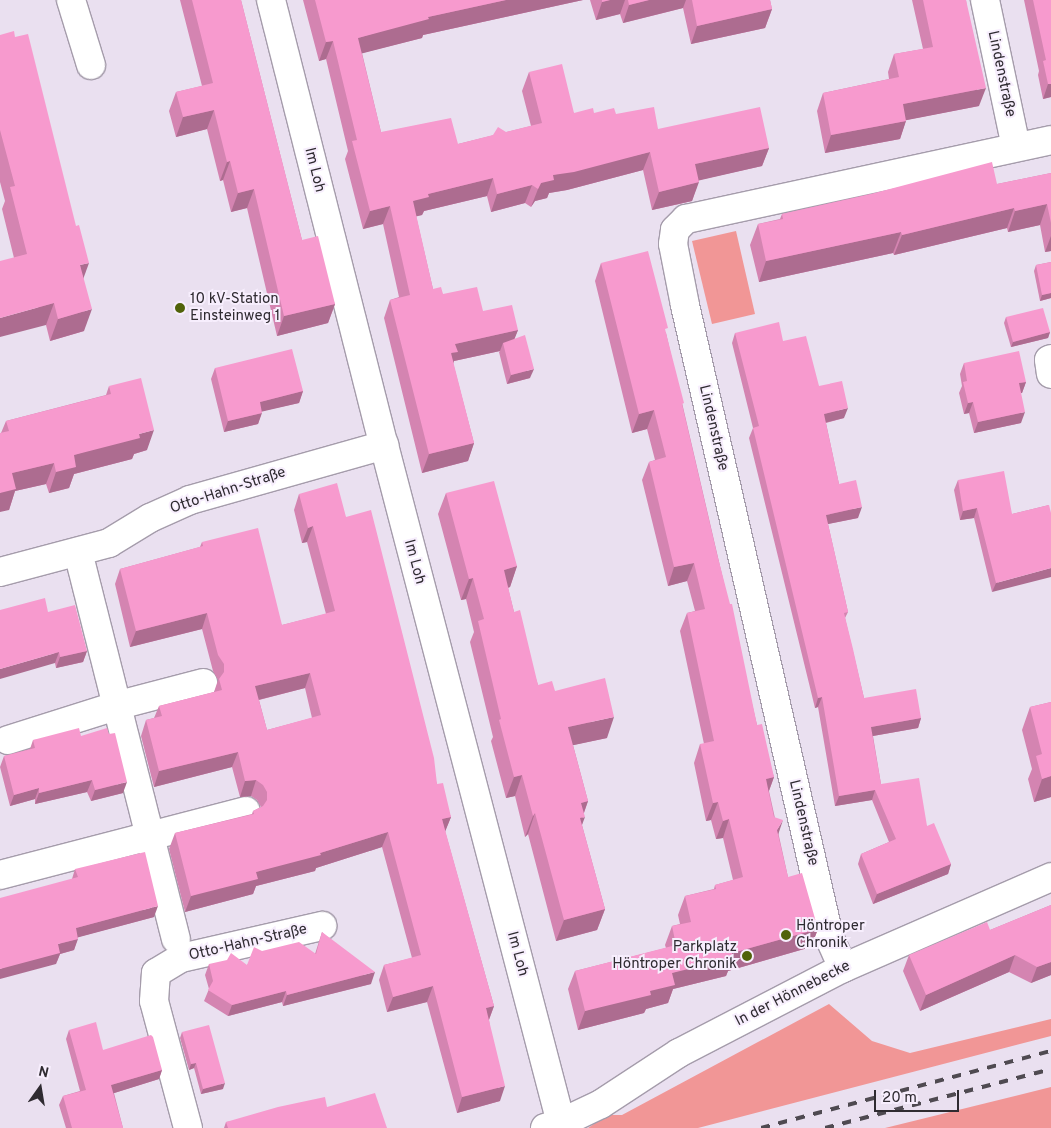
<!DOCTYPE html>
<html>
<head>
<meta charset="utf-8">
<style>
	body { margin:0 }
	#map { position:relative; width:1051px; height:1128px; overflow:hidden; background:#eae0f0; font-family:Overpass,sans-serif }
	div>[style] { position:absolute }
	.green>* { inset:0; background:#f19696 }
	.roads { filter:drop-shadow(1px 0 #a59cab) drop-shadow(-1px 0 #a59cab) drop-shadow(0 1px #a59cab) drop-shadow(0 -1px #a59cab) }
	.minor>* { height:28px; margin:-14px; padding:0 14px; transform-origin:14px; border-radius:14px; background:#fff }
	.rail>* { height:4px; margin-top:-2px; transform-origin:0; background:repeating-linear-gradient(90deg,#4f4a51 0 9px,transparent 0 18px) }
	.wall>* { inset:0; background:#d484b1 }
	.shaded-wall>* { inset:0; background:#ad6c90 }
	.building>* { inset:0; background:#f79ace }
	.dots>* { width:14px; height:14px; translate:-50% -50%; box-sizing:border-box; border:2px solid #f7eefd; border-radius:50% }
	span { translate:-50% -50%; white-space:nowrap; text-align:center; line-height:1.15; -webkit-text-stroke:4px #f7eefd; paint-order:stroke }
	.street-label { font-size:15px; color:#2f2b31 }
	.poi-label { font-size:15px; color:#2f2b31 }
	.left { translate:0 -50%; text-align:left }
	.right { translate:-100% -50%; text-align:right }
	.north { position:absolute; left:15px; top:1063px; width:50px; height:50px; -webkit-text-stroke:4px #f7eefd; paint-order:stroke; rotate:13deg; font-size:14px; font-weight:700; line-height:20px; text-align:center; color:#2f2b31 }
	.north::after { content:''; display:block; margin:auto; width:18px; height:22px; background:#2f2b31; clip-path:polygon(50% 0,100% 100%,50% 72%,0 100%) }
	.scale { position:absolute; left:874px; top:1090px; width:85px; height:22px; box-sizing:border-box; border:2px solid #2f2b31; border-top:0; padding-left:6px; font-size:15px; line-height:18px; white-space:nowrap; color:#2f2b31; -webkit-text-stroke:4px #f7eefd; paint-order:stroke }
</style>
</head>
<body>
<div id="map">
	<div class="green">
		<i style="clip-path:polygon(736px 231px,755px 314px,712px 324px,692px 241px)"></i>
		<i style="clip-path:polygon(829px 1004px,872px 1041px,910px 1053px,1051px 1019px,1051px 1036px,698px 1128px,588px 1128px,607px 1115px,622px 1115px)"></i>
		<i style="clip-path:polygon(1051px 1087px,1051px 1128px,885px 1128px)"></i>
	</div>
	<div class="roads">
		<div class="minor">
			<i style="left:71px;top:0;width:68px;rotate:72.9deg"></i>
			<i style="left:271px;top:0;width:459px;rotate:75.8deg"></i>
			<i style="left:384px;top:445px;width:701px;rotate:75.37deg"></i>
			<i style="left:985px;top:0;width:150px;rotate:78.1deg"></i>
			<i style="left:1051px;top:359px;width:2px;rotate:153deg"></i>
			<i style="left:1049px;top:360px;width:14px;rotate:82deg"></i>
			<i style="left:78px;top:552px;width:399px;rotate:75.8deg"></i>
			<i style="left:0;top:572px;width:113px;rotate:-14.9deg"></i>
			<i style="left:109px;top:543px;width:48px;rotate:-31.4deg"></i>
			<i style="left:150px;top:518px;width:44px;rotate:-24.2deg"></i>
			<i style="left:190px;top:500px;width:202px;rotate:-15.8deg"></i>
			<i style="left:8px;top:740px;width:116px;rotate:-17.5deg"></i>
			<i style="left:119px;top:705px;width:87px;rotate:-14.7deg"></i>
			<i style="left:0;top:875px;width:254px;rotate:-14.6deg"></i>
			<i style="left:843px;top:968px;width:35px;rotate:-114deg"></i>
			<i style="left:829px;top:936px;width:647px;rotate:-102.86deg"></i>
			<i style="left:685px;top:305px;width:62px;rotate:-101.1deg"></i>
			<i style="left:673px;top:244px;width:14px;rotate:-82deg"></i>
			<i style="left:675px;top:230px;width:16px;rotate:-45deg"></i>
			<i style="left:686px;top:219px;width:373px;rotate:-12.2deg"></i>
			<i style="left:188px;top:1128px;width:131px;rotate:-105deg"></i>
			<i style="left:154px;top:1001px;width:28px;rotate:-86deg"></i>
			<i style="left:156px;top:973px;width:29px;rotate:-31deg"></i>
			<i style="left:181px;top:958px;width:145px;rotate:-12.8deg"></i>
			<i style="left:545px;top:1128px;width:17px;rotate:-17deg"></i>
			<i style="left:561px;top:1123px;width:44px;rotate:-25.4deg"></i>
			<i style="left:601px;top:1104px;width:93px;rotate:-33.2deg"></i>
			<i style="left:679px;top:1053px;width:185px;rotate:-27.4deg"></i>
			<i style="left:843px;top:968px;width:227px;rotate:-23.6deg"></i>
		</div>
	</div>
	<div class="rail">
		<i style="left:761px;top:1128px;width:300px;rotate:-14.9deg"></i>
		<i style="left:825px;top:1128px;width:234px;rotate:-14.6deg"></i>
	</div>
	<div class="wall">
		<i style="clip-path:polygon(180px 0,241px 0,302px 240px,335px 304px,328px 323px,277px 336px,247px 208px,231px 212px,223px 180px,220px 181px,207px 129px,176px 137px,169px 111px,176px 92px,202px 86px)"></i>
		<i style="clip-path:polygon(303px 0,583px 0,423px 35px,422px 38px,362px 53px,381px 132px,458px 144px,531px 126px,522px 91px,529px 72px,574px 113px,594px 113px,616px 114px,658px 129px,769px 148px,762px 166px,699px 180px,692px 201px,652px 210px,643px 170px,567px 190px,549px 193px,547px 198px,535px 201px,531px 207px,525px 203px,491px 212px,487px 196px,424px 211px,422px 215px,416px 216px,433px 289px,443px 294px,483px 311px,518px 330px,514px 339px,530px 378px,507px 384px,499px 352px,500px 351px,454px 361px,453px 363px,474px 443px,468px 461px,422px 473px,384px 318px,390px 300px,399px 297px,383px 224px,363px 229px,345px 159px,348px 151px,326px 59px,319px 61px)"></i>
		<i style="clip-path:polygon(590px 0,770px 0,772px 9px,765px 28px,691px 44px,683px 8px,623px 23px,620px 14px,596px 20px)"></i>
		<i style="clip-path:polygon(912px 0,966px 0,979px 106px,906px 120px,900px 139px,825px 153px,817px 111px,823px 93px,889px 79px,888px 72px,894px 54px,923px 49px)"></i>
		<i style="clip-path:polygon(1024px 0,1051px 0,1051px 97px,1043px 99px,1038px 75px,1039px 71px)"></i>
		<i style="clip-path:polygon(0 35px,83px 278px,84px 331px,50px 341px,46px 325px,14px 258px,2px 209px,5px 201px,0 182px)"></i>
		<i style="clip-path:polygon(1051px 173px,1051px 251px,1045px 252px,1040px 225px,1008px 232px,1007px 228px,894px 255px,893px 253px,759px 282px,750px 245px,758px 224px,780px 219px,782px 214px,871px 194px,997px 184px)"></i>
		<i style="clip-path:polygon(1051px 262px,1051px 298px,1040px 301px,1034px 271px,1036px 265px)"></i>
		<i style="clip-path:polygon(601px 263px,666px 333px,683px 407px,757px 725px,774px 777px,769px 791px,788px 877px,818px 929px,811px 947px,728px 971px,726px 976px,673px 989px,668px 1003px,646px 1009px,644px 1013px,578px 1030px,568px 989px,575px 971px,666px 948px,665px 945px,672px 926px,680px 924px,678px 915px,685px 896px,714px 889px,715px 885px,733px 880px,723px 838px,716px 839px,711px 820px,706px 821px,694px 763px,700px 744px,704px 744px,680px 631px,687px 613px,695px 611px,687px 581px,668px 586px,642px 480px,649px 462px,655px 460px,647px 429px,632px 433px,595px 281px)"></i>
		<i style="clip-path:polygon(1006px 317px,1050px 332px,1048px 338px,1011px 347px,1004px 323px)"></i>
		<i style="clip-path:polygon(735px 333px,783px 341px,844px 418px,826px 423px,839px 484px,858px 518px,828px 524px,848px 612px,845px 618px,864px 698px,921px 718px,918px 728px,873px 736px,881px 784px,927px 826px,951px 864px,948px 874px,873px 904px,858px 864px,861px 854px,889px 842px,872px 800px,835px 806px,818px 707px,815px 708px,749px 438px,753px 428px,732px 343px)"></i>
		<i style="clip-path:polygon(964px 363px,1026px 382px,1022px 393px,1021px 393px,1021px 423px,974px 433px,969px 413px,964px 414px,959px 393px,962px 386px,960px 374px)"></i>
		<i style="clip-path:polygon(215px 368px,303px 391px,299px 403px,262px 411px,258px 424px,224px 432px,211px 379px)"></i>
		<i style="clip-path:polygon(109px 386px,147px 450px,134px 454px,132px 459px,74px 474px,69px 488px,49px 493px,46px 484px,15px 491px,9px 510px,1px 433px,6px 421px,106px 395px)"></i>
		<i style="clip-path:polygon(958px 480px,1012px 514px,1049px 505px,992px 592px,974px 518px,960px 520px,954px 490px)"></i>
		<i style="clip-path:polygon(446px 493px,517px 566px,510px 587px,508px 588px,514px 612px,538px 685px,555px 691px,607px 738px,573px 745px,588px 801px,584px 813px,582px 825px,605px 909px,597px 930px,556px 941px,528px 834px,525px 837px,515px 796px,506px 798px,491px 741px,493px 737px,470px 642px,474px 632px,466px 599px,461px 600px,438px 514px)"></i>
		<i style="clip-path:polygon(evenodd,299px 494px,346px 517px,437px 784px,451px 817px,445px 831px,494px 1006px,489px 1020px,500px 1101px,457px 1113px,427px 1002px,387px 1012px,379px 980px,384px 965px,412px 958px,382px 847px,316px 868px,315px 871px,256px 886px,253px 894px,185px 912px,169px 849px,175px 833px,252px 814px,253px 811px,261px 807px,257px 800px,251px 796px,240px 797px,232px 767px,154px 787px,141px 736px,146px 720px,154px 718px,159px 706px,214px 692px,218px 680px,213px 671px,202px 629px,130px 647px,115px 584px,120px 569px,200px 547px,202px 542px,282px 625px,326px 614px,307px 542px,302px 543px,294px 510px,299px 494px,305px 688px,312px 718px,267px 730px,259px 700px,305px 688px)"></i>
		<i style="clip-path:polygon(48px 612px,87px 651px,83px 662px,56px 668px,55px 663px)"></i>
		<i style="clip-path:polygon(1051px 702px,1051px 797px,1034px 802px,1028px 779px,1032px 769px,1022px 730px,1030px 707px)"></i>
		<i style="clip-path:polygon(81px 736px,123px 793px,91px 801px,87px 792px,35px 804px,35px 799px,10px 806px,0 767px,4px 756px,30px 749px,33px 740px)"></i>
		<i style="clip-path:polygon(75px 869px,154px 917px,78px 937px,74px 950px,60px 954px,56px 964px,72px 879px)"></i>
		<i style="clip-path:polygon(1051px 904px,1051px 975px,1031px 983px,1009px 972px,920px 1011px,903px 971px,909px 955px,990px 930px,1051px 905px)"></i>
		<i style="clip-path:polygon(322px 932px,371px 984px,283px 1006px,282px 1002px,228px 1016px,204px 1001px,209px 989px,205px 975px,209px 964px,247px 965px,262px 951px,315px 954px)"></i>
		<i style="clip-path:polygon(69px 1030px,103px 1050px,162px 1070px,159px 1079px,114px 1093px,123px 1128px,66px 1128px,59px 1105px,63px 1096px,80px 1091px,66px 1039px)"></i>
		<i style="clip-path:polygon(182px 1032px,223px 1089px,201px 1094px,194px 1068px,189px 1070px,180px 1038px)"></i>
		<i style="clip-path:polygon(327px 1107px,387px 1128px,224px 1128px,226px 1122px)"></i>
	</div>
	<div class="shaded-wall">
		<i style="clip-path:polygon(506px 0,583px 0,423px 35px,422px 38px,352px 56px,358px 38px,428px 17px)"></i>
		<i style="clip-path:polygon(610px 0,625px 0,620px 14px,596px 20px,602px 2px)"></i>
		<i style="clip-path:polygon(649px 0,686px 0,683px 8px,623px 23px,629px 5px)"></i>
		<i style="clip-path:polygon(772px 9px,765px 28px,691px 44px,697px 26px)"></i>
		<i style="clip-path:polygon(333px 41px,326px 59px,319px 61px,326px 42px)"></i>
		<i style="clip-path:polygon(1048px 84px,1051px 84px,1051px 97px,1043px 99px)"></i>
		<i style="clip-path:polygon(986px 88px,979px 106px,897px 122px,903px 104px)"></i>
		<i style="clip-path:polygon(214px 110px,207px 129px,176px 137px,183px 117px)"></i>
		<i style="clip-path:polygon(906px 121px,900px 139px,825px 153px,831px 135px)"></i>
		<i style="clip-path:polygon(769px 148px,762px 166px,688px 183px,695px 164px)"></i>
		<i style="clip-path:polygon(650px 152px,643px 170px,567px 190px,549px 193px,547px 198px,535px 201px,531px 207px,538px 189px,541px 183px,553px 175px)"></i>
		<i style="clip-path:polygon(230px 161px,223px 180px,220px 181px,227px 162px)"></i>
		<i style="clip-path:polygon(493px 178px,487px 196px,424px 211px,422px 215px,406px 219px,413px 201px,428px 194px)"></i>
		<i style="clip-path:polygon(699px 182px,692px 201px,652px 210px,659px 192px)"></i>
		<i style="clip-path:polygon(532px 185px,525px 203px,491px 212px,497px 194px)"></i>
		<i style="clip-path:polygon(254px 189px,247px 208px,231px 212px,238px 193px)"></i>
		<i style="clip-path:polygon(1047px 204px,1040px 225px,1008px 232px,1015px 211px)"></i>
		<i style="clip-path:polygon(390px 206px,383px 224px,363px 229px,370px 211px)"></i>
		<i style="clip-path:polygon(1014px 208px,1007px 228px,894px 255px,902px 235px)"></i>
		<i style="clip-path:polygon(901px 232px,893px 253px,759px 282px,766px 261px)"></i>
		<i style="clip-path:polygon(1051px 236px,1051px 251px,1045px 252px)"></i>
		<i style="clip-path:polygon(89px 263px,81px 285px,80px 265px)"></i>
		<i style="clip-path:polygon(1051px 293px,1051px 298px,1040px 301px,1042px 295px)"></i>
		<i style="clip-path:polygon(54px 303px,46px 325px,0 337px,0 318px)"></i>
		<i style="clip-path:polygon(335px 304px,328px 323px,277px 336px,284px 316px)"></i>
		<i style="clip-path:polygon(92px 309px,84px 331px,50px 341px,58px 319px)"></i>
		<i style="clip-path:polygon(518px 330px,511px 348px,503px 343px,500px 351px,454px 361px,451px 370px,444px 372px,455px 344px)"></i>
		<i style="clip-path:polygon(1050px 332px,1048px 338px,1011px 347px,1013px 342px)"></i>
		<i style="clip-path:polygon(534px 369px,530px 378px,507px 384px,511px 375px)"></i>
		<i style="clip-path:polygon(1026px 382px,1022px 393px,1015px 394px,1019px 383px)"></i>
		<i style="clip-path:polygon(303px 391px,299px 403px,256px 413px,260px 402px)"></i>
		<i style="clip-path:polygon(973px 402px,969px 413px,964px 414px,968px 403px)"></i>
		<i style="clip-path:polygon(848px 408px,844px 418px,820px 424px,824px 414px)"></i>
		<i style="clip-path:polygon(654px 410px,647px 429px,632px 433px,639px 414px)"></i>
		<i style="clip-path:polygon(1025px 412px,1021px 423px,974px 433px,978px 422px)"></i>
		<i style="clip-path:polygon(262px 413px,258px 424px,224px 432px,228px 421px)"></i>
		<i style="clip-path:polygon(154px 430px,147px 450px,134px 454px,132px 459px,74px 474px,69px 488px,49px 493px,56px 472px,74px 455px,139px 434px)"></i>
		<i style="clip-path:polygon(474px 443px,468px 461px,422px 473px,429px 454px)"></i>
		<i style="clip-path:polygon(54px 463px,46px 484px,15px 491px,9px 510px,0 512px,0 493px,12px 473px)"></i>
		<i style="clip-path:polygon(862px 507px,858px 518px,823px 525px,826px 515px)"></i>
		<i style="clip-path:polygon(977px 508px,974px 518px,960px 520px,963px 511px)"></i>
		<i style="clip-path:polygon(313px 526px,307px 542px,302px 543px,308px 528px)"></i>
		<i style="clip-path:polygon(694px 563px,687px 581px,668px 586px,674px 567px)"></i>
		<i style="clip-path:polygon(517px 566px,510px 587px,496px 591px,504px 570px)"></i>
		<i style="clip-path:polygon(1051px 568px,1051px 577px,992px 592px,996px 583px)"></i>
		<i style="clip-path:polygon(473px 578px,466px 599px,461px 600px,469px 579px)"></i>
		<i style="clip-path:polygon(207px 613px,202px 629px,130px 647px,136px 631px)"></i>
		<i style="clip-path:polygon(87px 651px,83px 662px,56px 668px,60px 657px)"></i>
		<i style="clip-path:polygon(59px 652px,55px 663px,0 679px,0 669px)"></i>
		<i style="clip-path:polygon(310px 673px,305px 688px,250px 702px,255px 686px)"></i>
		<i style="clip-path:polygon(822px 697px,818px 707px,815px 708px,818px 698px)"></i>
		<i style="clip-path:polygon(614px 717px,607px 738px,560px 748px,568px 727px)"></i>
		<i style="clip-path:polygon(921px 718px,918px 728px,867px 737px,871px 727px)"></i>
		<i style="clip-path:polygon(238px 752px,232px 767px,154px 787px,159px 771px)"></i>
		<i style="clip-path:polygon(522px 775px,515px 796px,506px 798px,514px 777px)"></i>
		<i style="clip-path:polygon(1051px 776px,1051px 797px,1034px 802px,1042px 779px)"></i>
		<i style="clip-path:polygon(774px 777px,767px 796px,766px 779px)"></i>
		<i style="clip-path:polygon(92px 780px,87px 792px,35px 804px,39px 793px)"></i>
		<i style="clip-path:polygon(256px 780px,251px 796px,240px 797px,245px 781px)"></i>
		<i style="clip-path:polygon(127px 782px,123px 793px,91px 801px,95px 790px)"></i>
		<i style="clip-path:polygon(39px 788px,35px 799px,10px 806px,14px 795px)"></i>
		<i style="clip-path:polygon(875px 790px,872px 800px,835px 806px,839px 796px)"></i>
		<i style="clip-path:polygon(588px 801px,582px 818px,585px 817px,577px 838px,581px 803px)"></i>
		<i style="clip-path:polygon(718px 802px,711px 820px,706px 821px,713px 803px)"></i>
		<i style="clip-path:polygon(535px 813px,528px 834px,525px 837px,533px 816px)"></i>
		<i style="clip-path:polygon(451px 817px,445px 832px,442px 819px)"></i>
		<i style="clip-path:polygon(729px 819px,723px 838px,716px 839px,723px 821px)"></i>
		<i style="clip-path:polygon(783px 820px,777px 838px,777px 830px)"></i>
		<i style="clip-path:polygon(388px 832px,382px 847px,316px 868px,315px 871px,256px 886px,253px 894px,185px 912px,191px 896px,256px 872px,320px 853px)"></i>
		<i style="clip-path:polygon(951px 864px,948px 874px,873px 904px,877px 894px)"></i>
		<i style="clip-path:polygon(158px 906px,154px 917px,72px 939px,76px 928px)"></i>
		<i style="clip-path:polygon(605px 909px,597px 930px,556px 941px,564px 920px)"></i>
		<i style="clip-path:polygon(818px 929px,811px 947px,728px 971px,726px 976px,673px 989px,668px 1003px,646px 1009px,644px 1013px,578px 1030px,585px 1011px,650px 991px,672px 973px,732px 953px)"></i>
		<i style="clip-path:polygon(78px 939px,74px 950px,60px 954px,56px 964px,0 979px,0 969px,58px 944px)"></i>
		<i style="clip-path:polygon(1015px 955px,1009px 972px,920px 1011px,926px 995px)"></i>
		<i style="clip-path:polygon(1051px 962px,1051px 975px,1031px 983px,1037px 967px)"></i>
		<i style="clip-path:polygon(375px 972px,371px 984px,283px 1006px,287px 995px)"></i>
		<i style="clip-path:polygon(433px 986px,427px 1002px,387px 1012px,393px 997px)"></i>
		<i style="clip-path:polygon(286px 991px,282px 1002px,228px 1016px,232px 1005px)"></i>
		<i style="clip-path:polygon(494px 1006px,488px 1022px,486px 1008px)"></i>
		<i style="clip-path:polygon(196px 1063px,194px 1068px,189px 1070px,191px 1064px)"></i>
		<i style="clip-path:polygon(162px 1070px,159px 1079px,108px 1095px,111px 1085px)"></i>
		<i style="clip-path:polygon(225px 1083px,223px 1089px,201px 1094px,203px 1089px)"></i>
		<i style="clip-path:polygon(505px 1086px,500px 1101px,457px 1113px,462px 1097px)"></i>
	</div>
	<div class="building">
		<i style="clip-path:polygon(192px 0,241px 0,302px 240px,318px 236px,335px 304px,284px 316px,254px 189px,238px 193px,230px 161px,227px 162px,214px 110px,183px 117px,176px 92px,213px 83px)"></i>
		<i style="clip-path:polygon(315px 0,506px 0,428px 17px,429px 19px,358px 38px,381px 132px,451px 118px,458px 144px,493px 135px,498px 127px,506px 132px,542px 123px,529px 72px,562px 64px,574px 113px,593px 108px,594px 113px,614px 108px,616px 114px,654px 107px,658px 129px,760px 107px,769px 148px,695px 164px,699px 182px,659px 192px,650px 152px,574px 172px,553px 175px,554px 180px,541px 183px,538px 189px,532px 185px,497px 194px,493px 178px,428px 194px,429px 197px,413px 201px,433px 289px,441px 287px,443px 294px,477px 287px,483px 311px,512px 305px,518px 330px,455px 344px,458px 352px,451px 353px,474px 443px,429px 454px,390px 300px,410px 295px,390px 206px,370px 211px,352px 141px,357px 140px,333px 41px,326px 42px)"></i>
		<i style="clip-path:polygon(602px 0,610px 0,602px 2px)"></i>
		<i style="clip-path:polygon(628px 0,649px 0,629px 5px)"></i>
		<i style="clip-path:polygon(692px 0,770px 0,772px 9px,697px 26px)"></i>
		<i style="clip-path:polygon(923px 0,966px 0,986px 88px,903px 104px,906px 121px,831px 135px,823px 93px,899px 77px,894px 54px,933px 47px)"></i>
		<i style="clip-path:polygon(1033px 0,1051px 0,1051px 84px,1048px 84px,1043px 61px,1046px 60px)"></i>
		<i style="clip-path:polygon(14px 31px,15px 37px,28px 34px,76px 226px,79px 225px,89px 263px,80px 265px,92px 309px,58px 319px,54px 303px,0 318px,0 261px,27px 254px,10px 187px,15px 186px,0 130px,0 35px)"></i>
		<i style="clip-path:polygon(992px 162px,997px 184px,1051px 173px,1051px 223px,1047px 204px,1015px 211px,1014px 208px,902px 235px,901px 232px,766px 261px,758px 224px,783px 219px,782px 214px,871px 194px)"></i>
		<i style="clip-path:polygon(648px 251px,668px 328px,665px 329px,684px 403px,682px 404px,717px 554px,730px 604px,732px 604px,757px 725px,762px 724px,774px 777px,766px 779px,774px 817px,783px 820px,777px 830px,788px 877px,802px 873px,818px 929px,732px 953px,733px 958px,672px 973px,675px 985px,650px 991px,651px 995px,585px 1011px,575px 971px,676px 945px,672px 926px,691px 922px,685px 896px,716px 889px,715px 885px,743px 877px,729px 819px,723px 821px,718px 802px,713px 803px,700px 744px,714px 741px,687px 613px,705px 609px,694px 563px,674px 567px,649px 462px,666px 457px,654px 410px,639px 414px,601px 263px)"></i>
		<i style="clip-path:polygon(1051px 262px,1051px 293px,1042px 295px,1036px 265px)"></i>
		<i style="clip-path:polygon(1043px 308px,1050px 332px,1013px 342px,1006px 317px)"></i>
		<i style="clip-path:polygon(779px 322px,783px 341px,806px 336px,819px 386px,842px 381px,848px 408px,824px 414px,839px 484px,856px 480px,862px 507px,826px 515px,848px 612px,844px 613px,853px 649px,864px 698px,916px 689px,921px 718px,871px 727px,881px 784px,919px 778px,927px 826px,934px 823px,951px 864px,877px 894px,861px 854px,896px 839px,875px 790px,839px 796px,822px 697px,818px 698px,753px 428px,759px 426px,735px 333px)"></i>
		<i style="clip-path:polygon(525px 335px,534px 369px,511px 375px,503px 343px)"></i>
		<i style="clip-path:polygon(292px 349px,303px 391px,260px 402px,262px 413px,228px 421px,215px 368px)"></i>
		<i style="clip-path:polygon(1019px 351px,1026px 382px,1019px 383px,1025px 412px,978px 422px,973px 402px,968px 403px,963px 382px,967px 381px,964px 363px)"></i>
		<i style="clip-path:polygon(141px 378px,154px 430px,139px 434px,140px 438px,74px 455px,76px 467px,56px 472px,54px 463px,12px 473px,16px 489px,0 493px,0 433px,9px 431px,6px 421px,111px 394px,109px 386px)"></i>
		<i style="clip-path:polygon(1004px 471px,1012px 514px,1049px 505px,1051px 513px,1051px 568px,996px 583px,977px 508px,963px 511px,958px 480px)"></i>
		<i style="clip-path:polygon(494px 481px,517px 566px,504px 570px,514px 612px,520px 610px,538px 685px,552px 681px,555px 691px,605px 678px,614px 717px,568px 727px,588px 801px,581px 803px,585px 817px,580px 818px,605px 909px,564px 920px,535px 813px,533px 816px,522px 775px,514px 777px,499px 720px,501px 719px,478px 621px,484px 619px,473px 578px,469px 579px,446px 493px)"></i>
		<i style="clip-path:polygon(evenodd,337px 483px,346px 517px,371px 510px,434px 758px,437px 784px,443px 783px,451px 817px,442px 819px,494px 1006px,486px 1008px,505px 1086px,462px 1097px,433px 986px,393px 997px,384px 965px,421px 955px,388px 832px,320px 853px,321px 855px,256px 872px,258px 879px,191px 896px,175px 833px,254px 814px,253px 811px,263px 806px,267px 800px,267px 792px,263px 785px,256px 780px,245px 781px,238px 752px,159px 771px,146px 720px,162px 716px,159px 706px,222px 690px,219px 679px,224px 672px,224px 664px,218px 655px,207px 613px,136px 631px,120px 569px,203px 546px,202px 542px,258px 528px,282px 625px,335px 611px,313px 526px,308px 528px,299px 494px,337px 483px,310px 673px,321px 715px,267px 730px,255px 686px,310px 673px)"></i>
		<i style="clip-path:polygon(45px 598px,48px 612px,75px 605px,87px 651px,60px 657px,59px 652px,0 669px,0 610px)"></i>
		<i style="clip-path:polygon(1051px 702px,1051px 776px,1042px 779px,1036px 756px,1042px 754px,1030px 707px)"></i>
		<i style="clip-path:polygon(79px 728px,81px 736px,107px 728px,109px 734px,115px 733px,127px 782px,95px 790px,92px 780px,39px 793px,39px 788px,14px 795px,4px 756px,35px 748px,33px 740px)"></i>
		<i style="clip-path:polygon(145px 852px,158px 906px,76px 928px,78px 939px,58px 944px,60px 953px,0 969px,0 898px,78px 877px,75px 869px)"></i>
		<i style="clip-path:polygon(1051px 905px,1051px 962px,1037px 967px,1015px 955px,926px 995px,909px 955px,987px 922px,990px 930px)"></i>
		<i style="clip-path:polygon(322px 932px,375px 972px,287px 995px,286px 991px,232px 1005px,208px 990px,213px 981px,209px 964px,227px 960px,231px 953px,247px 965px,254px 947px,262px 951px,299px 942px,316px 954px)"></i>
		<i style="clip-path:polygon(96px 1022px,103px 1050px,151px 1035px,153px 1037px,162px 1070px,111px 1085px,123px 1128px,72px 1128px,63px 1096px,86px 1090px,69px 1030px)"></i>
		<i style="clip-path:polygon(209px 1025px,225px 1083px,203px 1089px,196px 1063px,191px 1064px,182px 1032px)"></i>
		<i style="clip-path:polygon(375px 1093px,387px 1128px,228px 1128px,226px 1122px,278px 1107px,325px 1097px,327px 1107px)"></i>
	</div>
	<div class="dots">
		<i style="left:180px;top:308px;background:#506209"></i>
		<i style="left:786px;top:935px;background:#506209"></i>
		<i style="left:747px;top:956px;background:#506209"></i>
	</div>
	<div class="street-label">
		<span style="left:1001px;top:74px;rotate:78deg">Lindenstraße</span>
		<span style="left:314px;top:170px;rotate:76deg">Im Loh</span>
		<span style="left:713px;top:428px;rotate:77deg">Lindenstraße</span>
		<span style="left:228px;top:491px;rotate:-18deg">Otto-Hahn-Straße</span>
		<span style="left:414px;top:562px;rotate:75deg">Im Loh</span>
		<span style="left:803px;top:823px;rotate:77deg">Lindenstraße</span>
		<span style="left:248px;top:943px;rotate:-13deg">Otto-Hahn-Straße</span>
		<span style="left:517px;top:954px;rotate:75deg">Im Loh</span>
		<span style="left:793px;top:994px;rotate:-27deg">In der Hönnebecke</span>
	</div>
	<div class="poi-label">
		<span class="left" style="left:190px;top:308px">10 kV-Station<br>Einsteinweg 1</span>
		<span class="left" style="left:796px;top:935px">Höntroper<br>Chronik</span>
		<span class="right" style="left:737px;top:956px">Parkplatz<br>Höntroper Chronik</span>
	</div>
	<div class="north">N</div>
	<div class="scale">20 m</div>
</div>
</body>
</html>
